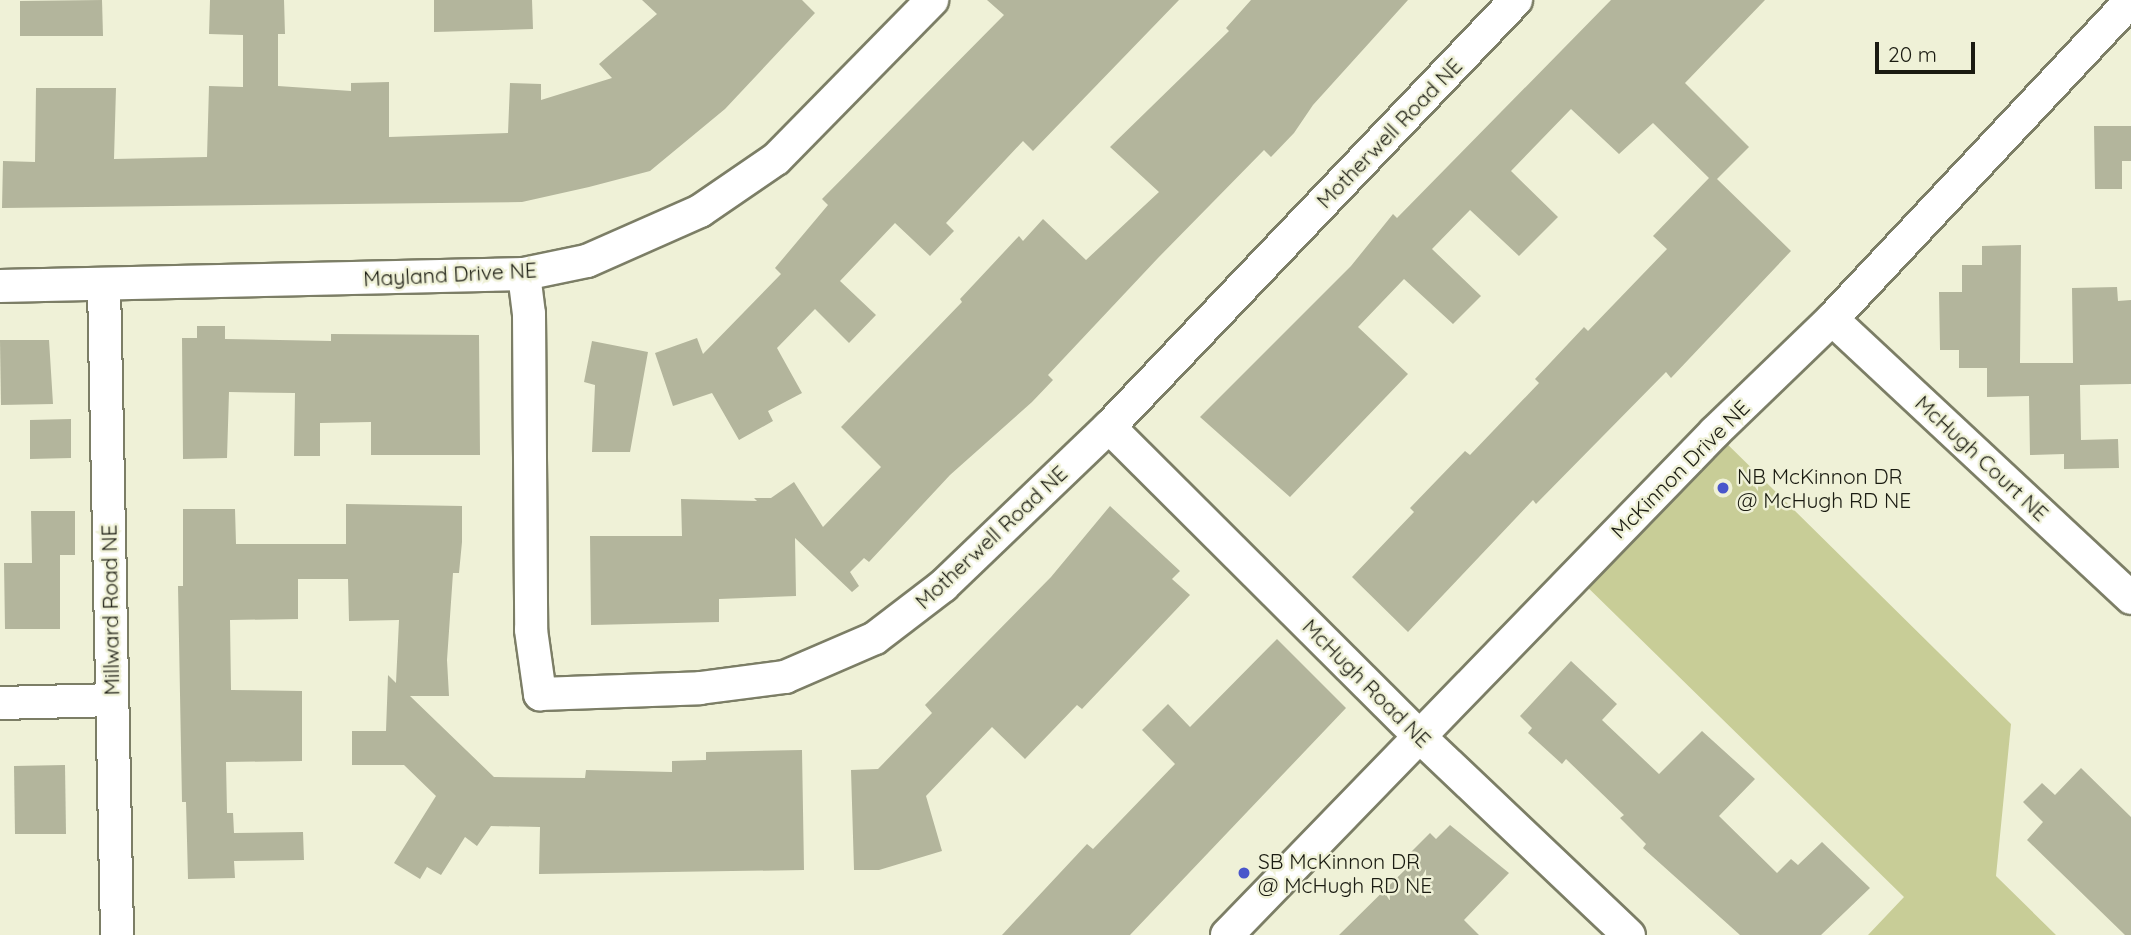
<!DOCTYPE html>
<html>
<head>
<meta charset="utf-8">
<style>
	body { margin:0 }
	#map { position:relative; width:2131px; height:935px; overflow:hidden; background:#eff1d7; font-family:Quicksand,sans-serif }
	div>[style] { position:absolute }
	.green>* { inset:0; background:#c8cd97 }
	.building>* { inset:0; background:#b3b59c }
	.roads { filter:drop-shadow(2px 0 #7c7e66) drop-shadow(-2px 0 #7c7e66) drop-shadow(0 2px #7c7e66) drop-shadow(0 -2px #7c7e66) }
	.street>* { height:32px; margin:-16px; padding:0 16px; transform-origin:16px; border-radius:16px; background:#fff }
	.dots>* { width:19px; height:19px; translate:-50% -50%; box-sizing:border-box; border:4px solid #eff1d7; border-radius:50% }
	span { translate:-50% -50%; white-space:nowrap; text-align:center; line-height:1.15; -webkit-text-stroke:5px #eff1d7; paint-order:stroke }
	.street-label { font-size:21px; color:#1a1b11 }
	.poi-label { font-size:21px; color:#1a1b11 }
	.left { translate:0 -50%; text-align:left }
	.scale { position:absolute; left:1875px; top:42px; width:100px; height:32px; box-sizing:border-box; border:4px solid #1a1b11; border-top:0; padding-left:9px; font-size:21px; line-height:24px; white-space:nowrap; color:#1a1b11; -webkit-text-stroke:5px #eff1d7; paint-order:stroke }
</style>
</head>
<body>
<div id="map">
	<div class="green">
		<i style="clip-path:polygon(1715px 432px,2011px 724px,1996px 876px,2056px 935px,1868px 935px,1904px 897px,1575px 575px)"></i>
	</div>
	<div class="building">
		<i style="clip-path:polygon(102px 0,103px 36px,20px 36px,20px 1px)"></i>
		<i style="clip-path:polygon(210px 0,284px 0,285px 34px,278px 34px,278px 86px,351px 91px,351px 83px,389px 82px,389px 137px,508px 133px,510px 83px,541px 84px,541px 100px,612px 78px,599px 64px,657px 14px,642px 0,802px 0,815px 13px,725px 109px,650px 171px,589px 187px,522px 202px,2px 208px,3px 161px,35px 162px,36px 88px,116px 88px,114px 159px,207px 157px,209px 86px,243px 87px,243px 35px,209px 34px)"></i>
		<i style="clip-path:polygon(434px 0,532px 0,533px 29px,434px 32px)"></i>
		<i style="clip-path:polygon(987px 0,1179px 0,1033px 151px,1023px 141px,946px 223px,954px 231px,930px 256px,895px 223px,840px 281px,876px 315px,849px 343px,815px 309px,777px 348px,802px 393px,768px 411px,773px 421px,739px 440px,712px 393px,673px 406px,655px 353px,697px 338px,703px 354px,781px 274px,775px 268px,828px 205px,822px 199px,1004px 15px)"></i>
		<i style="clip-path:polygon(1251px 0,1408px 0,1313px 105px,1294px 133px,1271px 157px,1264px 150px,1158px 258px,1048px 375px,1053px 380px,1032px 402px,950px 475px,869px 562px,864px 558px,850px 572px,859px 586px,852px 592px,795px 538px,796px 596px,719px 599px,719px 622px,591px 625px,590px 536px,682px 536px,681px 499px,757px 501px,754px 498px,771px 498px,794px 482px,823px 527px,881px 467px,841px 427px,962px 302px,960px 299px,1019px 236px,1023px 241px,1043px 219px,1086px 260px,1159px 192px,1110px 147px,1229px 31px,1226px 28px)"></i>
		<i style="clip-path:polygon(1611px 0,1765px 0,1685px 83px,1749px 147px,1717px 179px,1791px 251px,1671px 378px,1666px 372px,1536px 504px,1533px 500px,1408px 632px,1352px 577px,1414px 512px,1410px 508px,1465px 451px,1470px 455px,1539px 383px,1535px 379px,1584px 327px,1588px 331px,1667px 249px,1653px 236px,1709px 178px,1653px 123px,1619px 154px,1571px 109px,1511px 171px,1558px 217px,1519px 256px,1470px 210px,1432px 249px,1481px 296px,1453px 324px,1404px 279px,1358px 327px,1408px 374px,1290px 497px,1200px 417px,1351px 266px,1393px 214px,1397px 218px)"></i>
		<i style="clip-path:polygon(2094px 126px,2131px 126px,2131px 161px,2122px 161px,2122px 189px,2095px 189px)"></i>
		<i style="clip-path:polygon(2021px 245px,2020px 363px,2073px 363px,2072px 288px,2117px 287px,2118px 301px,2131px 300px,2131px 384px,2080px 385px,2081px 440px,2118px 439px,2119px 468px,2064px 469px,2064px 454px,2030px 455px,2029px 396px,1987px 397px,1987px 368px,1959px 368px,1959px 350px,1940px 350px,1939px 292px,1962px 292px,1962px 265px,1982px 265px,1982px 246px)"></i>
		<i style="clip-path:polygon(197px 326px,225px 326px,225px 339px,331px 341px,331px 334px,479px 335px,480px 455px,371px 455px,371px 422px,320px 423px,320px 456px,294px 456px,295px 393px,229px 392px,227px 458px,183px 459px,182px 338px,197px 338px)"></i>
		<i style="clip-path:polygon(0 340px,49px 340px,53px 404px,1px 405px)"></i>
		<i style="clip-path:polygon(592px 341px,648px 352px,630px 452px,592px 452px,595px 385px,584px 382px)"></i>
		<i style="clip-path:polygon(71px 419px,71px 458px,30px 459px,30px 420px)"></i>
		<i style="clip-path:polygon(346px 504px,462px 506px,462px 542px,459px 573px,453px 573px,447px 660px,449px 696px,410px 696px,494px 777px,585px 778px,586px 770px,672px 772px,672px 761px,706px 760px,706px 752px,802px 750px,804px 870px,539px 874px,540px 827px,491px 826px,477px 846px,465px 837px,441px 875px,427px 867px,420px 879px,394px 863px,436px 796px,404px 765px,352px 765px,352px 731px,386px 731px,388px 675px,396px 683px,399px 620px,349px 621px,348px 579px,298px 579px,298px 619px,230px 620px,231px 690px,302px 691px,302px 761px,226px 762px,227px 813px,233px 813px,234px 833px,303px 832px,304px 860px,234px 861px,235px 878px,188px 879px,186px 802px,182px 802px,178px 586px,183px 586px,183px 509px,235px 509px,236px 544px,346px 544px)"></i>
		<i style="clip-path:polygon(1110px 506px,1180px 571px,1172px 579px,1190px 595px,1082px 709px,1077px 705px,1025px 759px,992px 727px,926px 796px,942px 851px,879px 870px,854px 870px,851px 770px,878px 769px,932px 713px,925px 705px,1051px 577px)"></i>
		<i style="clip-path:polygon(31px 511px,75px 511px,75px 555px,60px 555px,60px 629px,5px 629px,4px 563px,32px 563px)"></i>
		<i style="clip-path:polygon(1277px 639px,1346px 708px,1130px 935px,1002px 935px,1087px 844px,1093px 849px,1175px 764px,1142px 730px,1168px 704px,1190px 727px)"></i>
		<i style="clip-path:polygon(1571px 661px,1617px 704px,1602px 720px,1659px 774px,1702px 731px,1755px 779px,1719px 816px,1777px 873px,1791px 859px,1798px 865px,1822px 842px,1870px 888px,1821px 935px,1740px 935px,1643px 848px,1646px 844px,1620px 818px,1624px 815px,1566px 759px,1562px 764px,1528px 733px,1532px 728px,1520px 716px)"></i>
		<i style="clip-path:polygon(65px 765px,66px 834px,15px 834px,14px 766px)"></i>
		<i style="clip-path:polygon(2081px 768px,2131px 817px,2131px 935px,2125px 935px,2027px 840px,2043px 822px,2023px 802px,2042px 783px,2055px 795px)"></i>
		<i style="clip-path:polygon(1450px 825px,1509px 873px,1464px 920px,1479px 935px,1339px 935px,1413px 862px,1407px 856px,1430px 833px,1436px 839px)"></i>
	</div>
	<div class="roads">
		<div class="street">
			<i style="left:524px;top:274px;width:40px;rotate:82.9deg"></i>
			<i style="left:529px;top:314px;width:316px;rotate:89.6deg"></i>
			<i style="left:531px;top:630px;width:65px;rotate:82deg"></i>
			<i style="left:540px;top:694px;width:160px;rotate:-2.1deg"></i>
			<i style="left:700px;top:688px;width:86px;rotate:-7.4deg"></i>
			<i style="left:785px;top:677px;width:98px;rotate:-23.4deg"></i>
			<i style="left:875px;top:638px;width:86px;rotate:-37.4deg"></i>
			<i style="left:943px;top:586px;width:230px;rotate:-43.8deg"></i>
			<i style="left:1109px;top:427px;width:590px;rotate:-46.37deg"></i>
			<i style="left:104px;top:285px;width:650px;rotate:88.85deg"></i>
			<i style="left:0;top:286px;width:524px;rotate:-1.31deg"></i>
			<i style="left:524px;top:274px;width:64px;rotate:-11.7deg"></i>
			<i style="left:587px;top:261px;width:124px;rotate:-23.9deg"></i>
			<i style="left:700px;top:211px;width:92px;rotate:-34.4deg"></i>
			<i style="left:776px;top:159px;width:223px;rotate:-45.5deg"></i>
			<i style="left:1832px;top:319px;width:409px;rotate:43deg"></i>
			<i style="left:1109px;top:427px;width:439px;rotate:44.9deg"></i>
			<i style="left:1420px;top:737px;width:288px;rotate:43.5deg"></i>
			<i style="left:0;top:703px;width:112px;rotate:-1.5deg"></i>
			<i style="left:1227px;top:935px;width:701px;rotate:-45.87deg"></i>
			<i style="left:1715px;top:432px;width:163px;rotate:-44deg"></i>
			<i style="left:1832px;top:319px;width:436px;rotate:-46.8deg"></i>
		</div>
	</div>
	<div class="dots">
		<i style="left:1723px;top:488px;background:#4956cb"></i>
		<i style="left:1244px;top:873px;background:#4956cb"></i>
	</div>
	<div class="street-label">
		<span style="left:1389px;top:133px;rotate:-46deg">Motherwell Road NE</span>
		<span style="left:450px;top:274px;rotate:-3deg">Mayland Drive NE</span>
		<span style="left:1982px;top:458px;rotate:43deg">McHugh Court NE</span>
		<span style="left:1680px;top:469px;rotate:-45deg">McKinnon Drive NE</span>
		<span style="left:991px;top:537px;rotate:-43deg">Motherwell Road NE</span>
		<span style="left:110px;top:610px;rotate:-91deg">Millward Road NE</span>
		<span style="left:1367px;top:683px;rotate:45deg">McHugh Road NE</span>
	</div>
	<div class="poi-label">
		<span class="left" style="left:1737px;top:488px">NB McKinnon DR<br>@ McHugh RD NE</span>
		<span class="left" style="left:1258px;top:873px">SB McKinnon DR<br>@ McHugh RD NE</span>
	</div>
	<div class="scale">20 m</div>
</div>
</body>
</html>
